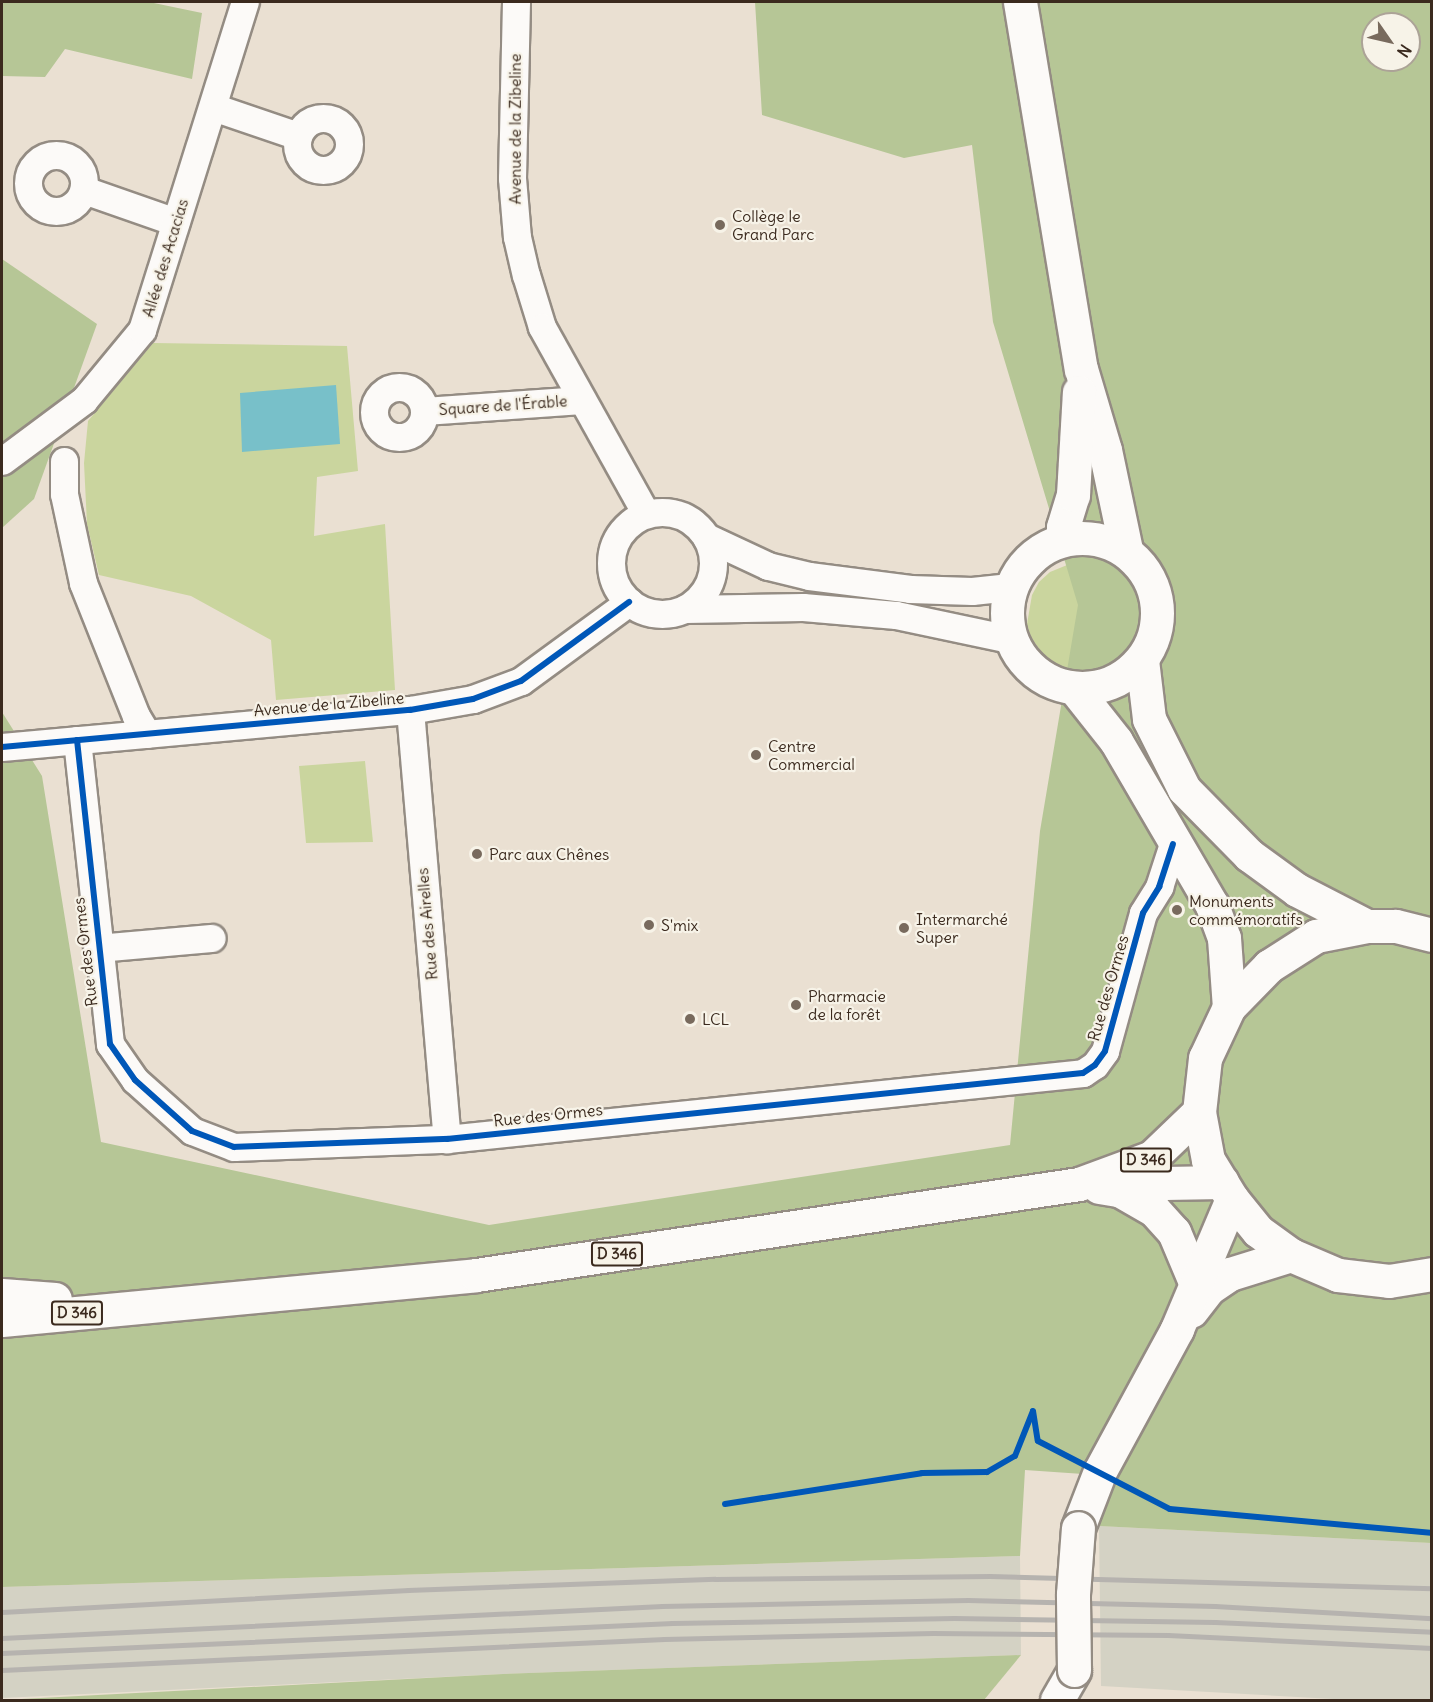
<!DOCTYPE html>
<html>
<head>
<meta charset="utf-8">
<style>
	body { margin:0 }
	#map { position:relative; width:1433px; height:1702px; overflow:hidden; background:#eae0d2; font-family:Delius,sans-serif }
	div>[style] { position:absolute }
	.industrial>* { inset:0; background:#d4d2c4 }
	.green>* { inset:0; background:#cad59e }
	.forest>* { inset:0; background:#b6c696 }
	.water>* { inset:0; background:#78c0c9 }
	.roads { filter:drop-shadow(2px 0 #948c83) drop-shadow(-2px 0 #948c83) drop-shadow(0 2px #948c83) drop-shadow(0 -2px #948c83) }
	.minor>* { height:27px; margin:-13.5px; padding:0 13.5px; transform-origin:13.5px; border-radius:13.5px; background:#fcfaf8 }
	.minor>.ring { margin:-13.5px; padding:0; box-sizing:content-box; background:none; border:27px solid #fcfaf8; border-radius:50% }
	.tertiary>* { height:33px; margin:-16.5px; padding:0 16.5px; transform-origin:16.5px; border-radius:16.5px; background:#fcfaf8 }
	.secondary>* { height:33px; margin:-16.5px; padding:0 16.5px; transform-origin:16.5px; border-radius:16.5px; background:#fcfaf8 }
	.secondary>.ring { margin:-16.5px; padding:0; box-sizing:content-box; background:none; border:33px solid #fcfaf8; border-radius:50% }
	.primary>* { height:33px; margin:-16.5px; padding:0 16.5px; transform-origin:16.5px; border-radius:16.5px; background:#fcfaf8 }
	.rail>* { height:4.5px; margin:-2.25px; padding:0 2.25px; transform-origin:2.25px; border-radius:2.25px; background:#b6b3af }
	.bridges { filter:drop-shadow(2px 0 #948c83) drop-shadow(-2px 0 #948c83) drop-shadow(0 2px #948c83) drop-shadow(0 -2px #948c83) }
	.tertiary-bridge>* { height:33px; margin:-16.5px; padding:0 16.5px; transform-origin:16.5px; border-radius:16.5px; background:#fcfaf8 }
	.cycleway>* { height:6px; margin:-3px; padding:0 3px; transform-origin:3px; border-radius:3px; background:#0057b8 }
	.dots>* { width:16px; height:16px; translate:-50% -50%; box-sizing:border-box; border:3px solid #f7f3e8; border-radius:50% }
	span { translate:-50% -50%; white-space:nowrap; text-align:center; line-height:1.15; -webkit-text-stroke:4.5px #f7f3e8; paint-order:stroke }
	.shield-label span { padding:2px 4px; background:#f7f3e8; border:2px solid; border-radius:4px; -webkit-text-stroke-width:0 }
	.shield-label { font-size:15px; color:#3b2a1e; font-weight:700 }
	.street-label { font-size:16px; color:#3b2a1e }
	.poi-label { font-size:16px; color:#3b2a1e }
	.left { translate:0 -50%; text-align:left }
	.frame { position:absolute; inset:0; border:3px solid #3b2a1e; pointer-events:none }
	.north { position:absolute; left:1361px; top:12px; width:60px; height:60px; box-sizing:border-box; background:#f7f3e8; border:2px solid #aca397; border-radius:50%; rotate:124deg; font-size:16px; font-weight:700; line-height:24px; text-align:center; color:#3b2a1e }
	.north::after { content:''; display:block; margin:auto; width:21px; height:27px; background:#786a5d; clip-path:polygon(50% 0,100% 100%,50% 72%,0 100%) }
</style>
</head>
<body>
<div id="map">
	<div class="industrial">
		<i style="clip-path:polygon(1099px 1526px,1431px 1543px,1431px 1700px,1351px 1700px,1101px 1686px)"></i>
		<i style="clip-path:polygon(1020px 1556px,1021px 1655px,503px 1674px,2px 1698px,2px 1587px)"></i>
	</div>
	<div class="green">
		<i style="clip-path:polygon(153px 343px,347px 346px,358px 471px,317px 477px,314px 536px,385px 524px,395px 690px,276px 700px,271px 640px,191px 596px,99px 575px,87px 524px,84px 463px,88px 421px)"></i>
		<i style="clip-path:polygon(1077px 561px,1092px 562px,1075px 673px,1049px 662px,1031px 638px,1027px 624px,1032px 595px,1039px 582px,1050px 572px)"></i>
		<i style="clip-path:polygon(365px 761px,373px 842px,306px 843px,299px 766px)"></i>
	</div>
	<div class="forest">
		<i style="clip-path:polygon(2px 2px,149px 2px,202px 13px,192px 79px,65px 49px,45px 77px,2px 76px)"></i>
		<i style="clip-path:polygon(evenodd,755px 2px,1431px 2px,1431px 1543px,1099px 1526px,1112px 1476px,1025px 1470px,1020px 1556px,2px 1587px,2px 712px,42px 776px,101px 1142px,489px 1225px,1010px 1145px,1040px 831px,1078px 605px,993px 322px,972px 145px,904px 158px,762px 115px,755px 2px,1373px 24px,1409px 24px,1409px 60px,1373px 60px,1373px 24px)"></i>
		<i style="clip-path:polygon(2px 259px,97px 324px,34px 499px,2px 528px)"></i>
		<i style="clip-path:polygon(1021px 1655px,984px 1700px,2px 1700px,503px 1674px)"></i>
	</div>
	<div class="water">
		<i style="clip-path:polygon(336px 385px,340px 444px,242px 452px,240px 393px)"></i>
	</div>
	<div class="roads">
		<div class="minor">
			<i style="left:516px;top:2px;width:176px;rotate:91.3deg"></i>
			<i style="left:512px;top:178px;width:59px;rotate:85.2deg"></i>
			<i style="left:517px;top:237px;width:39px;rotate:77deg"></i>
			<i style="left:526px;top:275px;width:54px;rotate:72.9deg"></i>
			<i style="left:542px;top:327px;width:214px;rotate:60.9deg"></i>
			<i style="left:213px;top:107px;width:90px;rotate:18.8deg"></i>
			<i class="ring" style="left:297px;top:118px;width:25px;height:25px"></i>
			<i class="ring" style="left:28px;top:155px;width:29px;height:29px"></i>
			<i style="left:84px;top:190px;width:97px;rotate:19.2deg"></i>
			<i class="ring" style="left:374px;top:387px;width:23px;height:23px"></i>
			<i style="left:424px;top:411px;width:158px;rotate:-4deg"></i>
			<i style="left:2px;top:461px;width:102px;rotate:-36.6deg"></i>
			<i style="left:84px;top:400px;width:91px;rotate:-50.4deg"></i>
			<i style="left:142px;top:330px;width:344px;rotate:-72.6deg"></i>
			<i style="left:64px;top:461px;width:33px;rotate:90deg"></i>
			<i style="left:64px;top:494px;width:91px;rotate:77.9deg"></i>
			<i style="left:83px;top:583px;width:143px;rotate:68.3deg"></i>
			<i style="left:136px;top:716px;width:21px;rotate:59deg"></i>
			<i class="ring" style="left:611px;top:512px;width:75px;height:75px"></i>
			<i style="left:706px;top:537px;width:68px;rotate:25.1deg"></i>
			<i style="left:768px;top:566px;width:42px;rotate:13.7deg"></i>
			<i style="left:809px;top:576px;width:102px;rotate:7.3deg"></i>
			<i style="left:910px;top:589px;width:62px;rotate:1.8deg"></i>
			<i style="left:972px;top:591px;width:38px;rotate:-6deg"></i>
			<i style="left:685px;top:609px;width:118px;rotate:-1deg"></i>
			<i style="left:803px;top:607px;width:93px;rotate:4.9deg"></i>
			<i style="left:896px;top:615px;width:116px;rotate:11.9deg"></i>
			<i style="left:410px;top:710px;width:431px;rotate:85.1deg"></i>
			<i style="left:77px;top:740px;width:306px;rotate:83.8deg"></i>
			<i style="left:110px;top:1044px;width:44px;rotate:55.2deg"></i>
			<i style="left:135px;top:1080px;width:76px;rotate:41.8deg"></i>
			<i style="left:192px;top:1131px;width:45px;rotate:20.9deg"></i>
			<i style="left:234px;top:1147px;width:213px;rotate:-2.2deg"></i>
			<i style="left:447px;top:1139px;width:639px;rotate:-5.92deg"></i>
			<i style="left:1083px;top:1073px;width:14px;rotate:-34deg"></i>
			<i style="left:1095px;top:1065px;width:17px;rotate:-54deg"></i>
			<i style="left:1105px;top:1051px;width:143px;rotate:-74.6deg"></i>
			<i style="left:1143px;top:913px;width:31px;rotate:-58deg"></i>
			<i style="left:1159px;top:887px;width:45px;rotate:-72deg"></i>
			<i style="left:2px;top:747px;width:410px;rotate:-5.2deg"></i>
			<i style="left:410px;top:710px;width:64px;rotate:-9.9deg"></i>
			<i style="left:473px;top:699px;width:51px;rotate:-20.6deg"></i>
			<i style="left:521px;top:681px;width:134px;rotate:-36.2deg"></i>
			<i style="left:97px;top:948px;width:115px;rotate:-5deg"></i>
		</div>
		<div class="tertiary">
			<i style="left:1119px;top:1190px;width:40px;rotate:29.7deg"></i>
			<i style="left:1154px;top:1210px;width:30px;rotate:48deg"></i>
			<i style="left:1174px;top:1232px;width:54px;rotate:67.2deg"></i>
			<i style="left:1191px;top:1311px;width:29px;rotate:-52deg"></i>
			<i style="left:1209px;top:1288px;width:25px;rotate:-34deg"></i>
			<i style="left:1230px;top:1274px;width:64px;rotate:-17.3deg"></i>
			<i style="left:1078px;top:1528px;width:61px;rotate:-68.9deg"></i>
			<i style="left:1100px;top:1471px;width:162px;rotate:-61.5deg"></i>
			<i style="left:1177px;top:1329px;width:141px;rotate:-67.1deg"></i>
			<i style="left:1057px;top:1700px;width:34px;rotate:-60deg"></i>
		</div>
		<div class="secondary">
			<i style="left:1020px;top:2px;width:372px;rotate:80.6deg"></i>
			<i style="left:1081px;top:369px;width:84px;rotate:73.5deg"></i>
			<i style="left:1105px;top:450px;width:102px;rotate:78.1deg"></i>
			<i class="ring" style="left:1007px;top:538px;width:117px;height:117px"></i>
			<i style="left:1068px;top:538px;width:12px;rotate:-114deg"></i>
			<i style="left:1063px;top:527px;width:34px;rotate:-73deg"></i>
			<i style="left:1073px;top:495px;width:103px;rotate:-86.7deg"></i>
			<i style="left:1142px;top:660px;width:59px;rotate:83.2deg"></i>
			<i style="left:1149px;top:719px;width:78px;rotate:63.4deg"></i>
			<i style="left:1184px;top:789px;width:93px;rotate:45.4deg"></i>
			<i style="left:1249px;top:855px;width:59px;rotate:36.1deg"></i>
			<i style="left:1297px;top:890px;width:79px;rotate:27.2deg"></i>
			<i style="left:1075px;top:689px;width:66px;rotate:51.7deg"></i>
			<i style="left:1116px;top:741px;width:190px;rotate:59.7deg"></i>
			<i style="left:1212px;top:905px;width:35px;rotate:70deg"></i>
			<i style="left:1224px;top:938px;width:69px;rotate:85.9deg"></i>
		</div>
		<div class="primary">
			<i style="left:1432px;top:935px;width:38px;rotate:-166deg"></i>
			<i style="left:1395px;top:926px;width:28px;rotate:180deg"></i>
			<i style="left:1367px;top:926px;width:52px;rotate:168.9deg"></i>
			<i style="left:1316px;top:936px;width:56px;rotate:147.4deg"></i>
			<i style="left:1269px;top:966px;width:57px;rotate:134.3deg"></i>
			<i style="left:1229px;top:1007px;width:56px;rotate:115.2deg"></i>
			<i style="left:1205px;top:1058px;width:54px;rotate:96.3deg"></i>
			<i style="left:1199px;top:1112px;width:49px;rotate:79.4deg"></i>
			<i style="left:1208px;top:1160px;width:46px;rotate:58.4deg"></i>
			<i style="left:1232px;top:1199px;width:41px;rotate:50.9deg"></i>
			<i style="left:1258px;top:1231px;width:41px;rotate:36deg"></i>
			<i style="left:1291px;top:1255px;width:51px;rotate:23.1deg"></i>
			<i style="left:1338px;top:1275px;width:51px;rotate:6.7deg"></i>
			<i style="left:1389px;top:1281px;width:44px;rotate:-9.2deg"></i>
			<i style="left:1099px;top:1187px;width:20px;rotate:9deg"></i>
			<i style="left:1119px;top:1190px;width:46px;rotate:-8.8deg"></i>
			<i style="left:1164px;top:1183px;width:58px;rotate:-1deg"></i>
			<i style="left:2px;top:1295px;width:53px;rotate:4.3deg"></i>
			<i style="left:2px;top:1320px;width:476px;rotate:-5.4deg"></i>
			<i style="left:476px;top:1275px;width:610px;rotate:-8.58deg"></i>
			<i style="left:1079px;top:1184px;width:78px;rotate:-20.3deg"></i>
			<i style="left:1152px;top:1157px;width:65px;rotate:-43.8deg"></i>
		</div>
	</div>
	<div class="rail">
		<i style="left:2px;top:1612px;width:407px;rotate:-3.1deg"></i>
		<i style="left:408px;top:1590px;width:307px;rotate:-2.1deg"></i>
		<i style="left:715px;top:1579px;width:275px;rotate:-0.6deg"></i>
		<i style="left:990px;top:1576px;width:442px;rotate:1.6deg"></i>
		<i style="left:2px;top:1638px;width:661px;rotate:-2.78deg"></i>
		<i style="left:662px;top:1606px;width:306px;rotate:-1.1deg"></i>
		<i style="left:968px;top:1600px;width:247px;rotate:1.4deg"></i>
		<i style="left:1215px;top:1606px;width:217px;rotate:3.2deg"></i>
		<i style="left:2px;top:1653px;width:671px;rotate:-2.56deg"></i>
		<i style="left:672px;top:1623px;width:282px;rotate:-1deg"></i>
		<i style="left:954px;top:1618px;width:261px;rotate:0.9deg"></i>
		<i style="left:1215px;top:1622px;width:217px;rotate:2.6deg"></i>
		<i style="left:2px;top:1670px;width:663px;rotate:-2.68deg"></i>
		<i style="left:664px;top:1639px;width:269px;rotate:-1.3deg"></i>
		<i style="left:933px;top:1633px;width:235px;rotate:0.5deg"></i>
		<i style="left:1168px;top:1635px;width:264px;rotate:2.8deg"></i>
	</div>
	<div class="bridges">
		<div class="tertiary-bridge">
			<i style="left:1074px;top:1670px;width:76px;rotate:-90.8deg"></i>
			<i style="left:1073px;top:1594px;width:66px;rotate:-85.7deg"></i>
		</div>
	</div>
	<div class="cycleway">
		<i style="left:77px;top:740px;width:306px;rotate:83.8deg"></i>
		<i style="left:110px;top:1044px;width:44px;rotate:55.2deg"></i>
		<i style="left:135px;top:1080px;width:76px;rotate:41.8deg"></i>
		<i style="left:192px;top:1131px;width:45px;rotate:20.9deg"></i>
		<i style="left:234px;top:1147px;width:213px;rotate:-2.2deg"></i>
		<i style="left:447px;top:1139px;width:639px;rotate:-5.92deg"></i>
		<i style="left:1083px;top:1073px;width:14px;rotate:-34deg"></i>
		<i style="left:1095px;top:1065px;width:17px;rotate:-54deg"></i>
		<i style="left:1105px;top:1051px;width:143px;rotate:-74.6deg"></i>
		<i style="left:1143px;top:913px;width:31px;rotate:-58deg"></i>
		<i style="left:1159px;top:887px;width:45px;rotate:-72deg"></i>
		<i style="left:2px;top:747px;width:410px;rotate:-5.2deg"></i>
		<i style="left:410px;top:710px;width:64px;rotate:-9.9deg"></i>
		<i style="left:473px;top:699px;width:51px;rotate:-20.6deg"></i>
		<i style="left:521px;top:681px;width:134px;rotate:-36.2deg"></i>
		<i style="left:1033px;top:1411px;width:30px;rotate:81deg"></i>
		<i style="left:1038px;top:1441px;width:148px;rotate:27.3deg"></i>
		<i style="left:1170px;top:1509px;width:263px;rotate:5.2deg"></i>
		<i style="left:725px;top:1504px;width:199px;rotate:-8.9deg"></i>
		<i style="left:922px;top:1473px;width:65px;rotate:-0.9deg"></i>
		<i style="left:987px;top:1472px;width:32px;rotate:-30deg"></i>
		<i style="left:1015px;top:1456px;width:48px;rotate:-68.2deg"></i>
	</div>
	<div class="dots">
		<i style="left:720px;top:225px;background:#786a5d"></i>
		<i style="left:756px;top:755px;background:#786a5d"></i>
		<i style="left:477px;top:854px;background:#786a5d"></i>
		<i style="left:1177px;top:910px;background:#786a5d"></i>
		<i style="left:649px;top:925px;background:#786a5d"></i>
		<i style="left:904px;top:928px;background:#786a5d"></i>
		<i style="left:796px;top:1005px;background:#786a5d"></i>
		<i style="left:690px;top:1019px;background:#786a5d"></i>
	</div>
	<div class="shield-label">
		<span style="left:1146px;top:1160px">D 346</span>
		<span style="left:617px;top:1254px">D 346</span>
		<span style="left:77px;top:1313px">D 346</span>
	</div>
	<div class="street-label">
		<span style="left:515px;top:129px;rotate:-90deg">Avenue de la Zibeline</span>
		<span style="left:165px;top:258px;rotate:-73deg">Allée des Acacias</span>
		<span style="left:503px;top:405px;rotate:-4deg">Square de l'Érable</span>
		<span style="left:329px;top:704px;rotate:-5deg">Avenue de la Zibeline</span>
		<span style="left:427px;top:924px;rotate:-95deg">Rue des Airelles</span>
		<span style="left:85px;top:952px;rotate:-97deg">Rue des Ormes</span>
		<span style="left:1108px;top:988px;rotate:-74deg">Rue des Ormes</span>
		<span style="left:548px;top:1115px;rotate:-6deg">Rue des Ormes</span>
	</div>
	<div class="poi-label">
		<span class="left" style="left:732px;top:225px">Collège le<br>Grand Parc</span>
		<span class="left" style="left:768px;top:755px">Centre<br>Commercial</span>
		<span class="left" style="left:489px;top:854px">Parc aux Chênes</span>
		<span class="left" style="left:1189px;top:910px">Monuments<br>commémoratifs</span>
		<span class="left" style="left:916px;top:928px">Intermarché<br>Super</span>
		<span class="left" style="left:661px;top:925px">S'mix</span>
		<span class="left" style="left:808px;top:1005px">Pharmacie<br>de la forêt</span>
		<span class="left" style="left:702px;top:1019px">LCL</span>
	</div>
	<div class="frame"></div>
	<div class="north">N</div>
</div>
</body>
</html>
